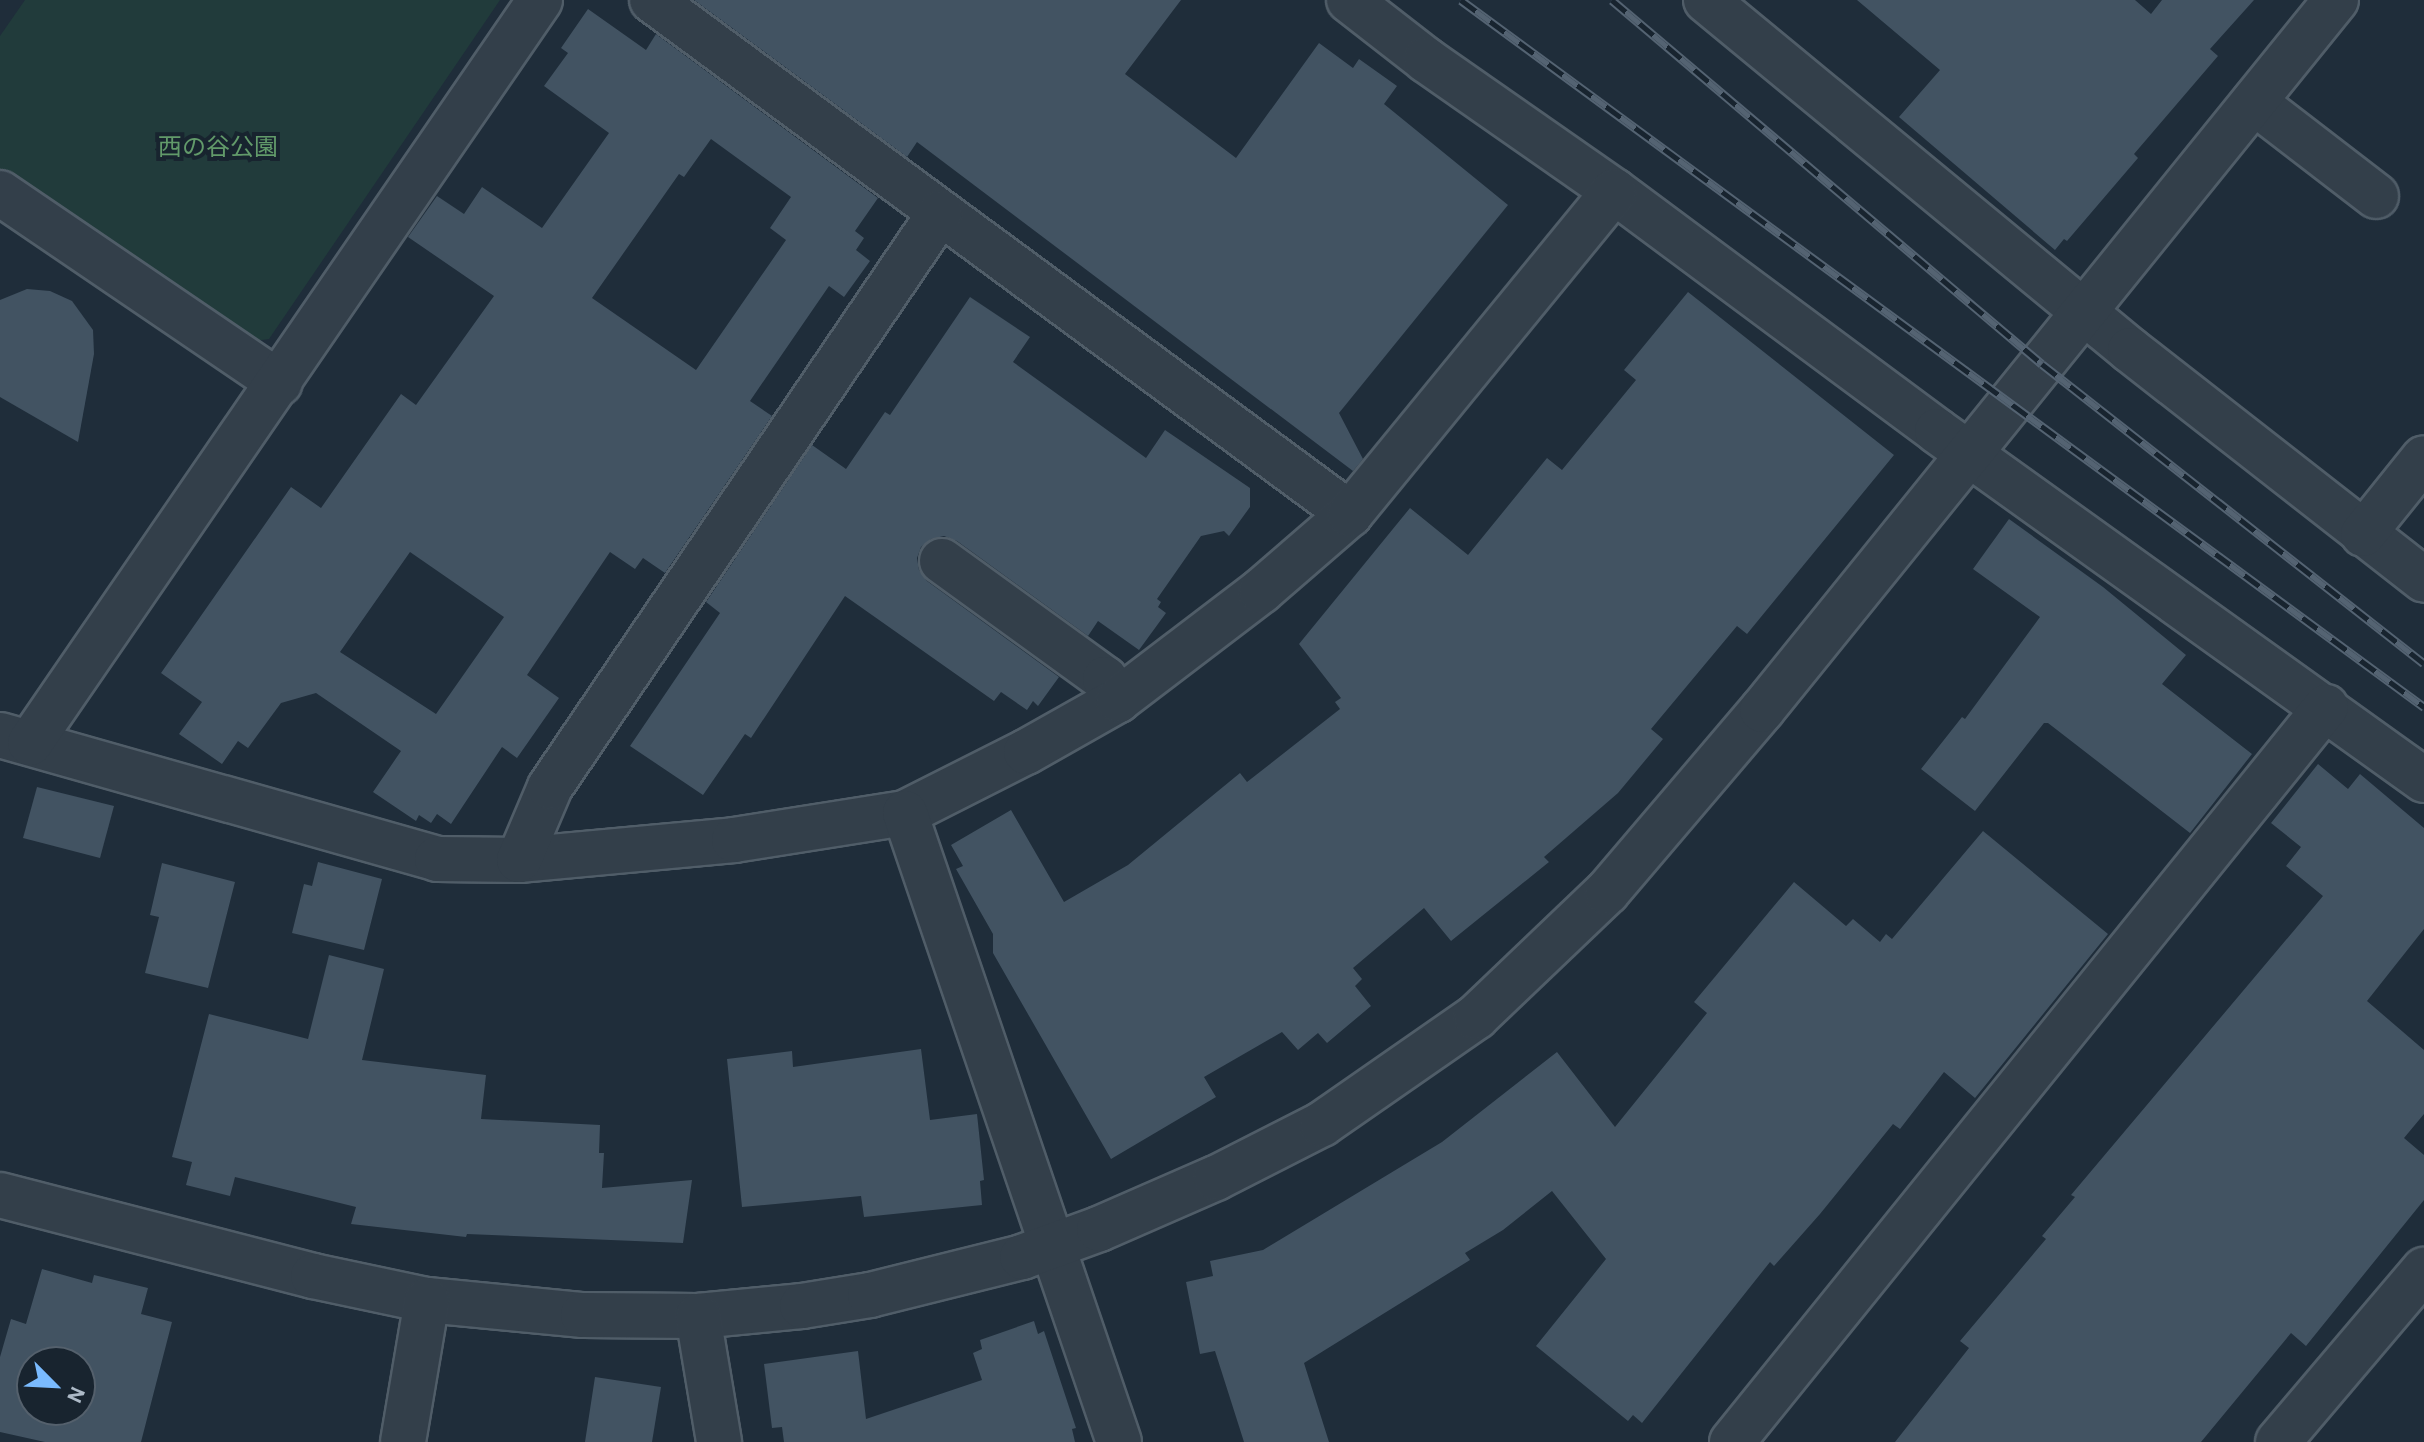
<!DOCTYPE html>
<html>
<head>
<meta charset="utf-8">
<style>
	body { margin:0 }
	#map { position:relative; width:2424px; height:1442px; overflow:hidden; background:#1f2d3a; font-family:"Alegreya Sans","Noto Sans JP",sans-serif }
	div>[style] { position:absolute }
	.green>* { inset:0; background:#213b3b }
	.building>* { inset:0; background:#425362 }
	.roads { filter:drop-shadow(2px 0 #505d68) drop-shadow(-2px 0 #505d68) drop-shadow(0 2px #505d68) drop-shadow(0 -2px #505d68) }
	.minor>* { height:44px; margin:-22px; padding:0 22px; transform-origin:22px; border-radius:22px; background:#333f4a }
	.rail>* { height:9px; margin-top:-4.5px; transform-origin:0; background:repeating-linear-gradient(90deg,#18242f 0 18px,#546372 0 36px); box-sizing:border-box; border-block:2px solid #546372 }
	span { translate:-50% -50%; white-space:nowrap; text-align:center; line-height:1.15; -webkit-text-stroke:8px #18242f; paint-order:stroke }
	.park-label { font-size:24px; color:#629a6a }
	.north { position:absolute; left:16px; top:1346px; width:80px; height:80px; box-sizing:border-box; background:#18242f; border:2px solid #54606c; border-radius:50%; rotate:114deg; font-size:22px; font-weight:700; line-height:32px; text-align:center; color:#adbac7 }
	.north::after { content:''; display:block; margin:auto; width:28px; height:36px; background:#7abbff; clip-path:polygon(50% 0,100% 100%,50% 72%,0 100%) }
</style>
</head>
<body>
<div id="map">
	<div class="green">
		<i style="clip-path:polygon(25px 0,500px 0,269px 339px,238px 343px,0 180px,0 36px)"></i>
	</div>
	<div class="building">
		<i style="clip-path:polygon(694px 0,1181px 0,1125px 74px,1236px 158px,1319px 43px,1353px 68px,1359px 59px,1397px 86px,1384px 104px,1508px 205px,1339px 413px,1363px 459px,1353px 471px,917px 142px,907px 157px)"></i>
		<i style="clip-path:polygon(1857px 0,2135px 0,2151px 14px,2162px 0,2254px 0,2210px 49px,2218px 56px,2134px 154px,2138px 158px,2067px 241px,2064px 239px,2055px 250px,1899px 117px,1940px 70px)"></i>
		<i style="clip-path:polygon(evenodd,588px 9px,646px 50px,656px 34px,878px 198px,855px 231px,864px 238px,856px 250px,870px 261px,844px 297px,829px 286px,750px 401px,772px 416px,665px 573px,643px 558px,635px 569px,610px 552px,527px 675px,559px 698px,517px 758px,502px 747px,451px 824px,437px 814px,431px 823px,419px 815px,416px 821px,373px 792px,401px 751px,316px 693px,281px 703px,248px 748px,238px 741px,222px 764px,179px 734px,202px 702px,161px 673px,291px 487px,321px 508px,401px 394px,416px 405px,494px 296px,408px 237px,437px 196px,464px 214px,482px 187px,542px 228px,609px 133px,544px 86px,568px 53px,561px 48px,588px 9px,711px 139px,791px 197px,770px 228px,786px 240px,696px 370px,592px 298px,679px 174px,684px 177px,711px 139px,588px 9px,410px 552px,504px 617px,436px 714px,340px 652px,410px 552px)"></i>
		<i style="clip-path:polygon(27px 289px,50px 291px,72px 301px,93px 330px,94px 354px,78px 442px,0 397px,0 300px)"></i>
		<i style="clip-path:polygon(1688px 292px,1894px 455px,1747px 634px,1737px 626px,1651px 729px,1663px 739px,1618px 793px,1544px 857px,1549px 862px,1451px 941px,1424px 908px,1353px 968px,1362px 979px,1355px 986px,1371px 1006px,1327px 1043px,1318px 1033px,1298px 1050px,1282px 1032px,1204px 1077px,1216px 1097px,1111px 1159px,993px 953px,993px 934px,956px 869px,963px 866px,951px 845px,1011px 810px,1064px 902px,1128px 865px,1240px 773px,1247px 782px,1340px 709px,1335px 702px,1341px 698px,1299px 644px,1410px 508px,1468px 555px,1547px 458px,1562px 470px,1636px 380px,1624px 370px)"></i>
		<i style="clip-path:polygon(970px 297px,1030px 337px,1013px 362px,1146px 458px,1165px 430px,1250px 488px,1250px 507px,1229px 536px,1224px 531px,1201px 536px,1157px 599px,1161px 602px,1158px 607px,1166px 613px,1139px 650px,1098px 621px,1088px 636px,957px 541px,944px 536px,931px 539px,921px 547px,917px 558px,919px 570px,927px 581px,1059px 677px,1038px 706px,1033px 701px,1027px 710px,1001px 692px,994px 701px,845px 596px,751px 738px,745px 734px,703px 795px,630px 746px,720px 613px,706px 602px,812px 445px,846px 469px,885px 412px,890px 415px)"></i>
		<i style="clip-path:polygon(2009px 519px,2103px 587px,2186px 655px,2162px 684px,2252px 754px,2190px 833px,2048px 723px,2044px 723px,1975px 811px,1921px 769px,1962px 717px,1965px 719px,2040px 617px,1973px 569px)"></i>
		<i style="clip-path:polygon(2318px 764px,2348px 789px,2360px 774px,2424px 828px,2424px 929px,2367px 1001px,2424px 1050px,2424px 1114px,2404px 1138px,2424px 1155px,2424px 1200px,2306px 1346px,2291px 1333px,2201px 1442px,1895px 1442px,1969px 1348px,1960px 1341px,2046px 1239px,2042px 1236px,2075px 1197px,2071px 1195px,2323px 896px,2286px 866px,2301px 847px,2271px 823px)"></i>
		<i style="clip-path:polygon(37px 787px,114px 806px,100px 858px,23px 838px)"></i>
		<i style="clip-path:polygon(1983px 831px,2108px 934px,1975px 1098px,1944px 1072px,1900px 1129px,1893px 1124px,1820px 1214px,1774px 1266px,1770px 1262px,1642px 1423px,1633px 1415px,1628px 1421px,1536px 1346px,1606px 1259px,1552px 1191px,1503px 1230px,1465px 1253px,1470px 1260px,1304px 1363px,1329px 1442px,1244px 1442px,1215px 1351px,1200px 1354px,1186px 1282px,1213px 1276px,1210px 1261px,1263px 1250px,1442px 1142px,1557px 1052px,1615px 1127px,1707px 1013px,1694px 1002px,1794px 882px,1846px 926px,1853px 919px,1880px 942px,1886px 934px,1892px 939px)"></i>
		<i style="clip-path:polygon(318px 862px,382px 879px,364px 950px,292px 933px,304px 884px,312px 886px)"></i>
		<i style="clip-path:polygon(162px 863px,235px 882px,208px 988px,145px 973px,159px 917px,150px 915px)"></i>
		<i style="clip-path:polygon(329px 955px,384px 969px,362px 1060px,486px 1075px,481px 1119px,600px 1125px,599px 1153px,604px 1153px,602px 1188px,692px 1180px,683px 1243px,467px 1234px,466px 1237px,351px 1224px,356px 1207px,235px 1177px,230px 1196px,186px 1185px,192px 1162px,172px 1157px,209px 1014px,308px 1039px)"></i>
		<i style="clip-path:polygon(921px 1049px,930px 1120px,977px 1114px,984px 1180px,980px 1181px,982px 1205px,864px 1217px,861px 1196px,742px 1207px,727px 1059px,792px 1051px,793px 1067px)"></i>
		<i style="clip-path:polygon(evenodd,42px 1269px,92px 1283px,94px 1275px,148px 1288px,141px 1314px,172px 1322px,141px 1442px,45px 1442px,0 1432px,0 1357px,11px 1319px,26px 1324px,42px 1269px,32px 1362px,80px 1362px,80px 1410px,32px 1410px,32px 1362px)"></i>
		<i style="clip-path:polygon(1034px 1321px,1038px 1334px,1044px 1331px,1076px 1428px,1072px 1429px,1075px 1442px,784px 1442px,782px 1427px,772px 1428px,764px 1364px,858px 1351px,866px 1419px,982px 1380px,973px 1353px,982px 1349px,980px 1340px)"></i>
		<i style="clip-path:polygon(595px 1377px,661px 1387px,652px 1442px,585px 1442px)"></i>
	</div>
	<div class="roads">
		<div class="minor">
			<i style="left:652px;top:0;width:867px;rotate:36.37deg"></i>
			<i style="left:1349px;top:0;width:98px;rotate:37.9deg"></i>
			<i style="left:1426px;top:60px;width:229px;rotate:34.9deg"></i>
			<i style="left:1614px;top:191px;width:402px;rotate:36.6deg"></i>
			<i style="left:1937px;top:431px;width:599px;rotate:35.63deg"></i>
			<i style="left:1706px;top:0;width:550px;rotate:39.54deg"></i>
			<i style="left:2130px;top:350px;width:373px;rotate:38deg"></i>
			<i style="left:2254px;top:102px;width:154px;rotate:37.6deg"></i>
			<i style="left:0;top:193px;width:338px;rotate:34.2deg"></i>
			<i style="left:2363px;top:534px;width:97px;rotate:-51.2deg"></i>
			<i style="left:942px;top:561px;width:201px;rotate:35.9deg"></i>
			<i style="left:1105px;top:679px;width:25px;rotate:58deg"></i>
			<i style="left:0;top:735px;width:454px;rotate:15.8deg"></i>
			<i style="left:437px;top:859px;width:82px;rotate:0.7deg"></i>
			<i style="left:519px;top:860px;width:216px;rotate:-5.3deg"></i>
			<i style="left:734px;top:840px;width:173px;rotate:-9deg"></i>
			<i style="left:905px;top:813px;width:136px;rotate:-26.8deg"></i>
			<i style="left:1026px;top:752px;width:106px;rotate:-29.5deg"></i>
			<i style="left:1118px;top:700px;width:180px;rotate:-37.3deg"></i>
			<i style="left:1261px;top:591px;width:118px;rotate:-40.9deg"></i>
			<i style="left:1350px;top:514px;width:417px;rotate:-50.7deg"></i>
			<i style="left:30px;top:743px;width:901px;rotate:-55.53deg"></i>
			<i style="left:905px;top:813px;width:664px;rotate:71.21deg"></i>
			<i style="left:519px;top:860px;width:79px;rotate:-67deg"></i>
			<i style="left:550px;top:787px;width:694px;rotate:-55.81deg"></i>
			<i style="left:0;top:1195px;width:323px;rotate:14.5deg"></i>
			<i style="left:313px;top:1276px;width:116px;rotate:11.9deg"></i>
			<i style="left:427px;top:1300px;width:157px;rotate:5.5deg"></i>
			<i style="left:583px;top:1315px;width:115px;rotate:0.5deg"></i>
			<i style="left:698px;top:1316px;width:104px;rotate:-5.5deg"></i>
			<i style="left:802px;top:1306px;width:69px;rotate:-9.2deg"></i>
			<i style="left:870px;top:1295px;width:157px;rotate:-14deg"></i>
			<i style="left:1022px;top:1257px;width:82px;rotate:-20deg"></i>
			<i style="left:1099px;top:1229px;width:128px;rotate:-23.6deg"></i>
			<i style="left:1216px;top:1178px;width:119px;rotate:-27deg"></i>
			<i style="left:1322px;top:1124px;width:188px;rotate:-34.8deg"></i>
			<i style="left:1476px;top:1017px;width:181px;rotate:-43.7deg"></i>
			<i style="left:1607px;top:892px;width:239px;rotate:-49.6deg"></i>
			<i style="left:1762px;top:710px;width:913px;rotate:-51.05deg"></i>
			<i style="left:698px;top:1316px;width:128px;rotate:80.5deg"></i>
			<i style="left:403px;top:1442px;width:144px;rotate:-80.4deg"></i>
			<i style="left:1732px;top:1442px;width:945px;rotate:-51.06deg"></i>
			<i style="left:2278px;top:1442px;width:226px;rotate:-49.7deg"></i>
		</div>
	</div>
	<div class="rail">
		<i style="left:1461px;top:0;width:1195px;rotate:36.28deg"></i>
		<i style="left:1612px;top:0;width:563px;rotate:40.25deg"></i>
		<i style="left:2042px;top:364px;width:485px;rotate:38.1deg"></i>
	</div>
	<div class="park-label">
		<span style="left:218px;top:149px">西の谷公園</span>
	</div>
	<div class="north">N</div>
</div>
</body>
</html>
